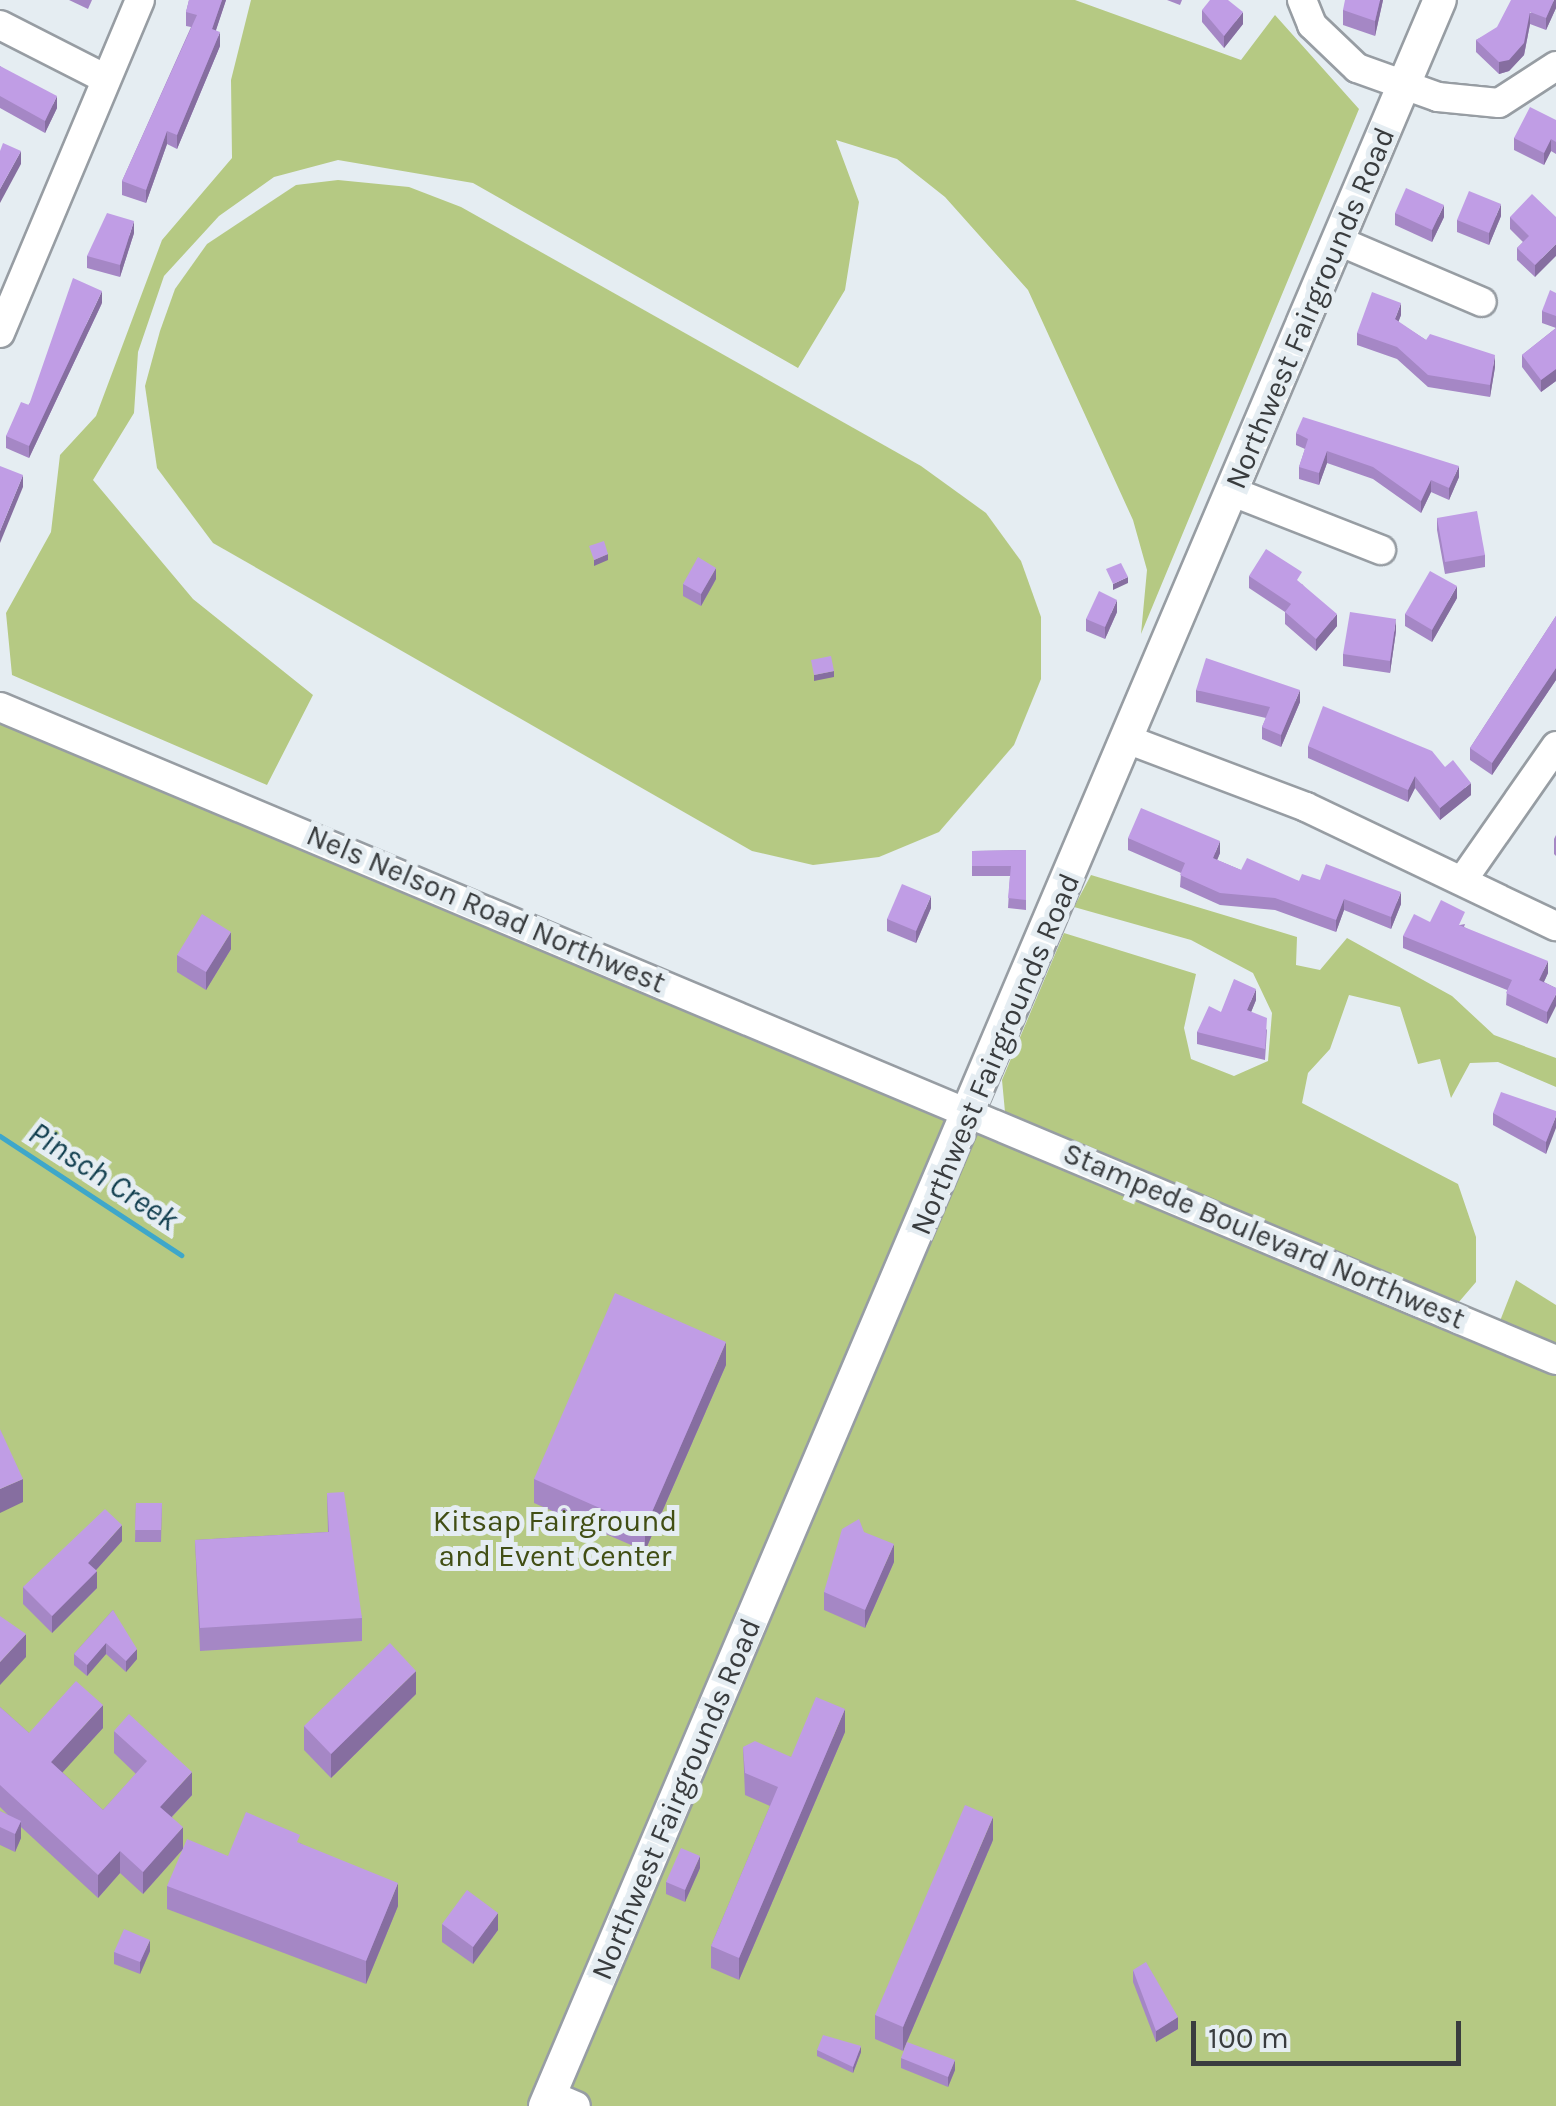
<!DOCTYPE html>
<html>
<head>
<meta charset="utf-8">
<style>
	body { margin:0 }
	#map { position:relative; width:1556px; height:2106px; overflow:hidden; background:#e5edf2; font-family:Karla,sans-serif }
	div>[style] { position:absolute }
	.green>* { inset:0; background:#b5c983 }
	.stream>* { height:5px; margin:-2.5px; padding:0 2.5px; transform-origin:2.5px; border-radius:2.5px; background:#3ea7ca }
	.roads { filter:drop-shadow(2px 0 #979da3) drop-shadow(-2px 0 #979da3) drop-shadow(0 2px #979da3) drop-shadow(0 -2px #979da3) }
	.minor>* { height:28px; margin:-14px; padding:0 14px; transform-origin:14px; border-radius:14px; background:#fff }
	.major>* { height:32px; margin:-16px; padding:0 16px; transform-origin:16px; border-radius:16px; background:#fff }
	.wall>* { inset:0; background:#a587c5 }
	.shaded-wall>* { inset:0; background:#866ea0 }
	.building>* { inset:0; background:#c09de5 }
	span { translate:-50% -50%; white-space:nowrap; text-align:center; line-height:1.15; -webkit-text-stroke:10px #e5edf2; paint-order:stroke }
	.street-label { font-size:30px; color:#393c3e }
	.park-label { font-size:30px; color:#414e14 }
	.water-label { font-size:32px; color:#123f4f; font-style:italic }
	.scale { position:absolute; left:1191px; top:2021px; width:270px; height:45px; box-sizing:border-box; border:5px solid #393c3e; border-top:0; padding-left:12px; font-size:30px; line-height:35px; white-space:nowrap; color:#393c3e; -webkit-text-stroke:8px #e5edf2; paint-order:stroke }
</style>
</head>
<body>
<div id="map">
	<div class="green">
		<i style="clip-path:polygon(251px 0,1075px 0,1241px 60px,1275px 15px,1359px 109px,1141px 634px,1147px 570px,1133px 520px,1028px 290px,945px 197px,897px 159px,836px 140px,859px 202px,845px 290px,798px 368px,473px 183px,338px 160px,274px 177px,219px 216px,164px 276px,138px 352px,134px 413px,93px 480px,193px 599px,313px 695px,267px 785px,12px 675px,6px 613px,51px 532px,60px 455px,96px 416px,162px 240px,232px 158px,231px 80px)"></i>
		<i style="clip-path:polygon(338px 180px,409px 187px,461px 207px,921px 466px,986px 513px,1021px 561px,1041px 617px,1041px 679px,1014px 745px,939px 832px,879px 857px,813px 865px,752px 851px,213px 543px,157px 468px,145px 386px,160px 331px,175px 289px,207px 244px,296px 185px)"></i>
		<i style="clip-path:polygon(0 707px,1556px 1360px,1556px 2106px,0 2106px)"></i>
		<i style="clip-path:polygon(1091px 875px,1297px 937px,1296px 965px,1320px 970px,1347px 938px,1452px 996px,1494px 1035px,1556px 1058px,1556px 1087px,1498px 1062px,1470px 1063px,1451px 1098px,1440px 1059px,1418px 1064px,1400px 1007px,1349px 995px,1330px 1049px,1308px 1073px,1302px 1103px,1458px 1184px,1476px 1237px,1476px 1282px,1458px 1303px,1005px 1112px,1002px 1080px,1064px 933px,1196px 974px,1184px 1028px,1191px 1059px,1234px 1076px,1268px 1061px,1272px 1013px,1253px 973px,1191px 940px,1074px 907px)"></i>
		<i style="clip-path:polygon(1516px 1280px,1556px 1305px,1556px 1345px,1500px 1321px)"></i>
	</div>
	<div class="stream">
		<i style="left:0;top:1136px;width:217px;rotate:33.3deg"></i>
	</div>
	<div class="roads">
		<div class="minor">
			<i style="left:1302px;top:0;width:27px;rotate:68deg"></i>
			<i style="left:1312px;top:25px;width:62px;rotate:43.7deg"></i>
			<i style="left:1357px;top:68px;width:86px;rotate:19.7deg"></i>
			<i style="left:1438px;top:97px;width:61px;rotate:5.6deg"></i>
			<i style="left:1499px;top:103px;width:68px;rotate:-33deg"></i>
			<i style="left:0;top:25px;width:119px;rotate:27deg"></i>
			<i style="left:1339px;top:241px;width:155px;rotate:23.1deg"></i>
			<i style="left:0;top:333px;width:361px;rotate:-67.2deg"></i>
			<i style="left:1233px;top:492px;width:159px;rotate:21.4deg"></i>
			<i style="left:0;top:707px;width:1687px;rotate:22.77deg"></i>
			<i style="left:1129px;top:740px;width:189px;rotate:20.7deg"></i>
			<i style="left:1306px;top:807px;width:277px;rotate:25.5deg"></i>
			<i style="left:1464px;top:878px;width:161px;rotate:-55.1deg"></i>
			<i style="left:550px;top:2095px;width:28px;rotate:23deg"></i>
		</div>
		<div class="major">
			<i style="left:545px;top:2106px;width:2288px;rotate:-66.98deg"></i>
		</div>
	</div>
	<div class="wall">
		<i style="clip-path:polygon(69px 0,92px 0,88px 9px)"></i>
		<i style="clip-path:polygon(189px 0,226px 0,216px 30px,220px 46px,177px 149px,167px 144px,146px 203px,122px 195px,122px 181px,191px 27px,186px 26px,186px 12px)"></i>
		<i style="clip-path:polygon(1167px 0,1182px 0,1180px 5px)"></i>
		<i style="clip-path:polygon(1383px 0,1375px 36px,1343px 25px,1343px 10px)"></i>
		<i style="clip-path:polygon(1556px 0,1556px 8px,1546px 30px,1530px 24px,1524px 55px,1509px 71px,1499px 74px,1476px 52px,1476px 40px)"></i>
		<i style="clip-path:polygon(1202px 10px,1243px 24px,1224px 48px,1202px 22px)"></i>
		<i style="clip-path:polygon(0 66px,57px 108px,45px 133px,0 108px)"></i>
		<i style="clip-path:polygon(1556px 120px,1556px 154px,1551px 151px,1544px 165px,1514px 150px,1514px 138px)"></i>
		<i style="clip-path:polygon(1395px 213px,1444px 217px,1432px 242px,1395px 225px)"></i>
		<i style="clip-path:polygon(1501px 216px,1489px 245px,1457px 232px,1457px 220px)"></i>
		<i style="clip-path:polygon(1510px 217px,1556px 217px,1535px 277px,1517px 260px,1517px 248px,1523px 242px,1510px 229px)"></i>
		<i style="clip-path:polygon(134px 233px,120px 277px,87px 268px,87px 256px)"></i>
		<i style="clip-path:polygon(1556px 293px,1556px 381px,1541px 392px,1522px 367px,1522px 355px,1556px 328px,1542px 323px,1542px 311px)"></i>
		<i style="clip-path:polygon(102px 303px,29px 458px,6px 448px,6px 436px)"></i>
		<i style="clip-path:polygon(1401px 315px,1398px 322px,1426px 340px,1495px 367px,1490px 397px,1428px 387px,1397px 359px,1357px 345px,1357px 333px)"></i>
		<i style="clip-path:polygon(1296px 433px,1459px 477px,1449px 500px,1431px 492px,1421px 513px,1373px 479px,1327px 463px,1319px 485px,1299px 479px,1299px 467px,1305px 449px,1296px 445px)"></i>
		<i style="clip-path:polygon(1437px 518px,1485px 555px,1485px 567px,1445px 574px,1437px 530px)"></i>
		<i style="clip-path:polygon(1249px 576px,1302px 584px,1337px 626px,1316px 651px,1285px 624px,1285px 612px,1249px 588px)"></i>
		<i style="clip-path:polygon(716px 579px,701px 606px,683px 596px,683px 584px)"></i>
		<i style="clip-path:polygon(1457px 598px,1432px 642px,1405px 626px,1405px 614px)"></i>
		<i style="clip-path:polygon(1117px 612px,1105px 639px,1086px 631px,1086px 619px)"></i>
		<i style="clip-path:polygon(1556px 616px,1556px 680px,1492px 775px,1470px 760px,1470px 748px)"></i>
		<i style="clip-path:polygon(1396px 631px,1390px 673px,1343px 666px,1343px 654px)"></i>
		<i style="clip-path:polygon(1196px 690px,1300px 702px,1281px 747px,1262px 739px,1262px 727px,1266px 718px,1196px 702px)"></i>
		<i style="clip-path:polygon(1308px 746px,1445px 767px,1471px 795px,1440px 820px,1415px 788px,1408px 802px,1308px 758px)"></i>
		<i style="clip-path:polygon(1556px 835px,1556px 856px,1554px 854px,1554px 839px)"></i>
		<i style="clip-path:polygon(1128px 838px,1220px 853px,1217px 860px,1241px 870px,1299px 881px,1320px 880px,1401px 904px,1391px 929px,1344px 910px,1336px 932px,1275px 910px,1220px 905px,1180px 887px,1181px 873px,1128px 850px)"></i>
		<i style="clip-path:polygon(1026px 850px,1026px 910px,1008px 908px,1010px 876px,972px 876px,972px 851px)"></i>
		<i style="clip-path:polygon(931px 908px,916px 943px,887px 931px,887px 919px)"></i>
		<i style="clip-path:polygon(1465px 924px,1464px 927px,1548px 973px,1544px 982px,1556px 988px,1547px 1024px,1506px 1005px,1507px 990px,1403px 948px,1403px 936px)"></i>
		<i style="clip-path:polygon(231px 949px,206px 990px,177px 972px,177px 955px)"></i>
		<i style="clip-path:polygon(1256px 1000px,1251px 1012px,1267px 1030px,1265px 1060px,1197px 1044px,1197px 1032px,1221px 1012px)"></i>
		<i style="clip-path:polygon(1556px 1111px,1546px 1154px,1493px 1125px,1493px 1113px)"></i>
		<i style="clip-path:polygon(726px 1365px,645px 1551px,534px 1503px,534px 1479px)"></i>
		<i style="clip-path:polygon(327px 1493px,362px 1618px,362px 1641px,200px 1651px,195px 1540px,328px 1532px)"></i>
		<i style="clip-path:polygon(136px 1503px,162px 1503px,161px 1542px,135px 1542px)"></i>
		<i style="clip-path:polygon(122px 1541px,96px 1570px,97px 1588px,52px 1633px,23px 1604px,23px 1587px)"></i>
		<i style="clip-path:polygon(894px 1562px,865px 1628px,824px 1610px,824px 1592px)"></i>
		<i style="clip-path:polygon(113px 1610px,137px 1659px,126px 1672px,106px 1654px,87px 1676px,74px 1665px,74px 1654px)"></i>
		<i style="clip-path:polygon(416px 1694px,331px 1778px,304px 1750px,304px 1726px)"></i>
		<i style="clip-path:polygon(0 1707px,29px 1733px,103px 1728px,62px 1772px,103px 1810px,136px 1774px,114px 1753px,114px 1731px,192px 1795px,172px 1817px,183px 1849px,143px 1894px,120px 1873px,98px 1898px,21px 1827px,21px 1838px,15px 1852px,0 1845px,0 1811px,8px 1815px,0 1807px)"></i>
		<i style="clip-path:polygon(845px 1732px,739px 1980px,711px 1968px,711px 1946px,770px 1806px,745px 1795px,743px 1747px,791px 1757px)"></i>
		<i style="clip-path:polygon(993px 1840px,903px 2051px,875px 2039px,875px 2015px)"></i>
		<i style="clip-path:polygon(300px 1843px,398px 1906px,366px 1984px,167px 1909px,167px 1886px,228px 1856px)"></i>
		<i style="clip-path:polygon(700px 1868px,685px 1902px,666px 1894px,666px 1882px)"></i>
		<i style="clip-path:polygon(442px 1924px,498px 1930px,473px 1964px,442px 1942px)"></i>
		<i style="clip-path:polygon(150px 1951px,140px 1974px,114px 1964px,114px 1952px)"></i>
		<i style="clip-path:polygon(1133px 1970px,1178px 2029px,1156px 2042px,1133px 1982px)"></i>
		<i style="clip-path:polygon(817px 2050px,861px 2052px,853px 2073px,817px 2056px)"></i>
		<i style="clip-path:polygon(901px 2058px,955px 2070px,948px 2087px,901px 2068px)"></i>
	</div>
	<div class="shaded-wall">
		<i style="clip-path:polygon(222px 0,226px 0,212px 42px,212px 29px)"></i>
		<i style="clip-path:polygon(1380px 0,1383px 0,1375px 36px,1375px 21px)"></i>
		<i style="clip-path:polygon(1554px 0,1556px 0,1556px 8px,1546px 30px,1546px 18px)"></i>
		<i style="clip-path:polygon(1243px 12px,1243px 24px,1224px 48px,1224px 36px)"></i>
		<i style="clip-path:polygon(1530px 12px,1530px 24px,1524px 55px,1509px 71px,1499px 74px,1499px 62px)"></i>
		<i style="clip-path:polygon(220px 32px,220px 46px,177px 149px,177px 135px)"></i>
		<i style="clip-path:polygon(57px 96px,57px 108px,45px 133px,45px 121px)"></i>
		<i style="clip-path:polygon(167px 131px,167px 144px,146px 203px,146px 190px)"></i>
		<i style="clip-path:polygon(1551px 139px,1551px 151px,1544px 165px,1544px 153px)"></i>
		<i style="clip-path:polygon(21px 151px,21px 164px,0 203px,0 189px)"></i>
		<i style="clip-path:polygon(1501px 204px,1501px 216px,1489px 245px,1489px 233px)"></i>
		<i style="clip-path:polygon(1444px 205px,1444px 217px,1432px 242px,1432px 230px)"></i>
		<i style="clip-path:polygon(134px 221px,134px 233px,120px 277px,120px 265px)"></i>
		<i style="clip-path:polygon(1556px 244px,1556px 256px,1535px 277px,1535px 265px)"></i>
		<i style="clip-path:polygon(102px 291px,102px 303px,29px 458px,29px 446px)"></i>
		<i style="clip-path:polygon(1401px 303px,1401px 315px,1395px 331px,1395px 319px)"></i>
		<i style="clip-path:polygon(1495px 355px,1495px 367px,1490px 397px,1490px 385px)"></i>
		<i style="clip-path:polygon(1556px 369px,1556px 381px,1541px 392px,1541px 380px)"></i>
		<i style="clip-path:polygon(1327px 451px,1327px 463px,1319px 485px,1319px 473px)"></i>
		<i style="clip-path:polygon(1459px 466px,1459px 477px,1449px 500px,1449px 488px)"></i>
		<i style="clip-path:polygon(23px 475px,23px 487px,0 543px,0 531px)"></i>
		<i style="clip-path:polygon(1431px 480px,1431px 492px,1421px 513px,1421px 501px)"></i>
		<i style="clip-path:polygon(608px 554px,608px 560px,594px 566px,594px 560px)"></i>
		<i style="clip-path:polygon(716px 568px,716px 579px,701px 606px,701px 594px)"></i>
		<i style="clip-path:polygon(1128px 577px,1128px 583px,1113px 590px,1113px 584px)"></i>
		<i style="clip-path:polygon(1457px 586px,1457px 598px,1432px 642px,1432px 630px)"></i>
		<i style="clip-path:polygon(1117px 600px,1117px 612px,1105px 639px,1105px 627px)"></i>
		<i style="clip-path:polygon(1337px 614px,1337px 626px,1316px 651px,1316px 639px)"></i>
		<i style="clip-path:polygon(1396px 619px,1396px 631px,1390px 673px,1390px 661px)"></i>
		<i style="clip-path:polygon(1556px 668px,1556px 680px,1492px 775px,1492px 763px)"></i>
		<i style="clip-path:polygon(834px 671px,834px 677px,814px 681px,814px 675px)"></i>
		<i style="clip-path:polygon(1300px 690px,1300px 702px,1281px 747px,1281px 735px)"></i>
		<i style="clip-path:polygon(1415px 776px,1415px 788px,1408px 802px,1408px 790px)"></i>
		<i style="clip-path:polygon(1471px 783px,1471px 795px,1440px 820px,1440px 808px)"></i>
		<i style="clip-path:polygon(1220px 841px,1220px 853px,1213px 870px,1213px 858px)"></i>
		<i style="clip-path:polygon(1401px 892px,1401px 904px,1391px 929px,1391px 917px)"></i>
		<i style="clip-path:polygon(931px 896px,931px 908px,916px 943px,916px 931px)"></i>
		<i style="clip-path:polygon(1344px 899px,1344px 910px,1336px 932px,1336px 920px)"></i>
		<i style="clip-path:polygon(231px 932px,231px 949px,206px 990px,206px 972px)"></i>
		<i style="clip-path:polygon(1548px 961px,1548px 973px,1539px 992px,1539px 980px)"></i>
		<i style="clip-path:polygon(1256px 989px,1256px 1000px,1247px 1022px,1247px 1010px)"></i>
		<i style="clip-path:polygon(1556px 994px,1556px 1006px,1547px 1024px,1547px 1012px)"></i>
		<i style="clip-path:polygon(1556px 1116px,1556px 1128px,1546px 1154px,1546px 1142px)"></i>
		<i style="clip-path:polygon(726px 1342px,726px 1365px,645px 1551px,645px 1528px)"></i>
		<i style="clip-path:polygon(23px 1479px,23px 1502px,0 1513px,0 1489px)"></i>
		<i style="clip-path:polygon(122px 1525px,122px 1541px,88px 1579px,88px 1563px)"></i>
		<i style="clip-path:polygon(894px 1544px,894px 1562px,865px 1628px,865px 1610px)"></i>
		<i style="clip-path:polygon(97px 1571px,97px 1588px,52px 1633px,52px 1616px)"></i>
		<i style="clip-path:polygon(26px 1634px,26px 1657px,0 1685px,0 1662px)"></i>
		<i style="clip-path:polygon(106px 1643px,106px 1654px,87px 1676px,87px 1665px)"></i>
		<i style="clip-path:polygon(137px 1649px,137px 1659px,126px 1672px,126px 1661px)"></i>
		<i style="clip-path:polygon(416px 1671px,416px 1694px,331px 1778px,331px 1754px)"></i>
		<i style="clip-path:polygon(103px 1705px,103px 1728px,51px 1785px,51px 1762px)"></i>
		<i style="clip-path:polygon(845px 1709px,845px 1732px,739px 1980px,739px 1958px)"></i>
		<i style="clip-path:polygon(192px 1772px,192px 1795px,160px 1829px,160px 1807px)"></i>
		<i style="clip-path:polygon(993px 1817px,993px 1840px,903px 2051px,903px 2027px)"></i>
		<i style="clip-path:polygon(21px 1821px,21px 1838px,15px 1852px,15px 1834px)"></i>
		<i style="clip-path:polygon(183px 1827px,183px 1849px,143px 1894px,143px 1872px)"></i>
		<i style="clip-path:polygon(120px 1851px,120px 1873px,98px 1898px,98px 1875px)"></i>
		<i style="clip-path:polygon(700px 1856px,700px 1868px,685px 1902px,685px 1890px)"></i>
		<i style="clip-path:polygon(398px 1883px,398px 1906px,366px 1984px,366px 1961px)"></i>
		<i style="clip-path:polygon(498px 1913px,498px 1930px,473px 1964px,473px 1947px)"></i>
		<i style="clip-path:polygon(150px 1940px,150px 1951px,140px 1974px,140px 1962px)"></i>
		<i style="clip-path:polygon(1178px 2017px,1178px 2029px,1156px 2042px,1156px 2031px)"></i>
		<i style="clip-path:polygon(861px 2046px,861px 2052px,853px 2073px,853px 2067px)"></i>
		<i style="clip-path:polygon(955px 2060px,955px 2070px,948px 2087px,948px 2077px)"></i>
	</div>
	<div class="building">
		<i style="clip-path:polygon(189px 0,222px 0,212px 29px,220px 32px,177px 135px,167px 131px,146px 190px,122px 181px,197px 15px,186px 12px)"></i>
		<i style="clip-path:polygon(1210px 0,1228px 0,1243px 12px,1224px 36px,1202px 10px)"></i>
		<i style="clip-path:polygon(1345px 0,1380px 0,1375px 21px,1343px 10px)"></i>
		<i style="clip-path:polygon(1511px 0,1554px 0,1546px 18px,1530px 12px,1524px 43px,1509px 60px,1499px 62px,1476px 40px,1497px 27px)"></i>
		<i style="clip-path:polygon(0 66px,57px 96px,45px 121px,0 96px)"></i>
		<i style="clip-path:polygon(1530px 107px,1556px 120px,1556px 142px,1551px 139px,1544px 153px,1514px 138px)"></i>
		<i style="clip-path:polygon(3px 143px,21px 151px,0 189px,0 151px)"></i>
		<i style="clip-path:polygon(1406px 188px,1444px 205px,1432px 230px,1395px 213px)"></i>
		<i style="clip-path:polygon(1469px 191px,1501px 204px,1489px 233px,1457px 220px)"></i>
		<i style="clip-path:polygon(1532px 194px,1556px 217px,1556px 244px,1535px 265px,1517px 248px,1529px 236px,1510px 217px)"></i>
		<i style="clip-path:polygon(107px 213px,134px 221px,120px 265px,87px 256px)"></i>
		<i style="clip-path:polygon(73px 278px,102px 291px,29px 446px,6px 436px,21px 402px,29px 405px)"></i>
		<i style="clip-path:polygon(1550px 290px,1556px 293px,1556px 316px,1542px 311px)"></i>
		<i style="clip-path:polygon(1372px 292px,1401px 303px,1395px 319px,1426px 340px,1430px 334px,1495px 355px,1490px 385px,1428px 375px,1397px 347px,1357px 333px)"></i>
		<i style="clip-path:polygon(1556px 328px,1556px 369px,1541px 380px,1522px 355px)"></i>
		<i style="clip-path:polygon(1303px 417px,1459px 466px,1449px 488px,1431px 480px,1421px 501px,1373px 467px,1327px 451px,1319px 473px,1299px 467px,1308px 439px,1296px 433px)"></i>
		<i style="clip-path:polygon(0 466px,23px 475px,0 531px)"></i>
		<i style="clip-path:polygon(1477px 511px,1485px 555px,1445px 562px,1437px 518px)"></i>
		<i style="clip-path:polygon(604px 541px,608px 554px,594px 560px,589px 546px)"></i>
		<i style="clip-path:polygon(1266px 549px,1302px 572px,1297px 580px,1337px 614px,1316px 639px,1285px 612px,1291px 604px,1249px 576px)"></i>
		<i style="clip-path:polygon(698px 557px,716px 568px,701px 594px,683px 584px)"></i>
		<i style="clip-path:polygon(1121px 563px,1128px 577px,1113px 584px,1106px 569px)"></i>
		<i style="clip-path:polygon(1430px 571px,1457px 586px,1432px 630px,1405px 614px)"></i>
		<i style="clip-path:polygon(1099px 591px,1117px 600px,1105px 627px,1086px 619px)"></i>
		<i style="clip-path:polygon(1350px 612px,1396px 619px,1390px 661px,1343px 654px)"></i>
		<i style="clip-path:polygon(1556px 616px,1556px 668px,1492px 763px,1470px 748px)"></i>
		<i style="clip-path:polygon(831px 656px,834px 671px,814px 675px,811px 660px)"></i>
		<i style="clip-path:polygon(1206px 658px,1300px 690px,1281px 735px,1262px 727px,1270px 707px,1196px 690px)"></i>
		<i style="clip-path:polygon(1323px 706px,1432px 751px,1445px 767px,1453px 760px,1471px 783px,1440px 808px,1415px 776px,1408px 790px,1308px 746px)"></i>
		<i style="clip-path:polygon(1141px 808px,1220px 841px,1213px 858px,1241px 870px,1247px 858px,1299px 881px,1302px 874px,1320px 880px,1326px 864px,1401px 892px,1391px 917px,1344px 899px,1336px 920px,1275px 898px,1220px 893px,1180px 875px,1185px 863px,1128px 838px)"></i>
		<i style="clip-path:polygon(1026px 850px,1026px 900px,1008px 898px,1011px 866px,972px 866px,972px 851px)"></i>
		<i style="clip-path:polygon(902px 884px,931px 896px,916px 931px,887px 919px)"></i>
		<i style="clip-path:polygon(1441px 900px,1465px 912px,1459px 925px,1548px 961px,1539px 980px,1556px 988px,1556px 994px,1547px 1012px,1506px 993px,1512px 980px,1403px 936px,1414px 914px,1430px 922px)"></i>
		<i style="clip-path:polygon(202px 914px,231px 932px,206px 972px,177px 955px)"></i>
		<i style="clip-path:polygon(1234px 979px,1256px 989px,1247px 1010px,1267px 1018px,1265px 1049px,1197px 1032px,1209px 1006px,1221px 1012px)"></i>
		<i style="clip-path:polygon(1501px 1092px,1556px 1111px,1556px 1116px,1546px 1142px,1493px 1113px)"></i>
		<i style="clip-path:polygon(615px 1293px,726px 1342px,645px 1528px,534px 1479px)"></i>
		<i style="clip-path:polygon(0 1429px,23px 1479px,0 1489px)"></i>
		<i style="clip-path:polygon(344px 1492px,362px 1618px,200px 1628px,195px 1540px,329px 1532px,327px 1493px)"></i>
		<i style="clip-path:polygon(136px 1503px,162px 1503px,161px 1530px,135px 1530px)"></i>
		<i style="clip-path:polygon(105px 1509px,122px 1525px,88px 1563px,97px 1571px,52px 1616px,23px 1587px)"></i>
		<i style="clip-path:polygon(859px 1519px,864px 1532px,894px 1544px,865px 1610px,824px 1592px,842px 1529px)"></i>
		<i style="clip-path:polygon(113px 1610px,137px 1649px,126px 1661px,106px 1643px,87px 1665px,74px 1654px)"></i>
		<i style="clip-path:polygon(0 1616px,26px 1634px,0 1662px)"></i>
		<i style="clip-path:polygon(390px 1643px,416px 1671px,331px 1754px,304px 1726px)"></i>
		<i style="clip-path:polygon(76px 1681px,103px 1705px,51px 1762px,103px 1810px,147px 1761px,114px 1731px,129px 1714px,192px 1772px,160px 1807px,183px 1827px,143px 1872px,120px 1851px,98px 1875px,0 1785px,0 1707px,29px 1733px)"></i>
		<i style="clip-path:polygon(816px 1697px,845px 1709px,739px 1958px,711px 1946px,778px 1787px,745px 1773px,743px 1747px,755px 1741px,791px 1757px)"></i>
		<i style="clip-path:polygon(965px 1805px,993px 1817px,903px 2027px,875px 2015px)"></i>
		<i style="clip-path:polygon(0 1811px,21px 1821px,15px 1834px,0 1827px)"></i>
		<i style="clip-path:polygon(246px 1812px,300px 1835px,297px 1842px,398px 1883px,366px 1961px,167px 1886px,187px 1839px,228px 1856px)"></i>
		<i style="clip-path:polygon(681px 1848px,700px 1856px,685px 1890px,666px 1882px)"></i>
		<i style="clip-path:polygon(467px 1890px,498px 1913px,473px 1947px,442px 1924px)"></i>
		<i style="clip-path:polygon(124px 1929px,150px 1940px,140px 1962px,114px 1952px)"></i>
		<i style="clip-path:polygon(1146px 1962px,1178px 2017px,1156px 2031px,1133px 1970px)"></i>
		<i style="clip-path:polygon(823px 2035px,861px 2046px,853px 2067px,817px 2050px)"></i>
		<i style="clip-path:polygon(907px 2042px,955px 2060px,948px 2077px,901px 2058px)"></i>
	</div>
	<div class="street-label">
		<span style="left:1310px;top:308px;rotate:-67deg">Northwest Fairgrounds Road</span>
		<span style="left:486px;top:909px;rotate:23deg">Nels Nelson Road Northwest</span>
		<span style="left:995px;top:1054px;rotate:-67deg">Northwest Fairgrounds Road</span>
		<span style="left:1264px;top:1236px;rotate:23deg">Stampede Boulevard Northwest</span>
		<span style="left:676px;top:1799px;rotate:-67deg">Northwest Fairgrounds Road</span>
	</div>
	<div class="park-label">
		<span style="left:555px;top:1538px">Kitsap Fairground<br>and Event Center</span>
	</div>
	<div class="water-label">
		<span style="left:103px;top:1177px;rotate:33deg">Pinsch Creek</span>
	</div>
	<div class="scale">100 m</div>
</div>
</body>
</html>
